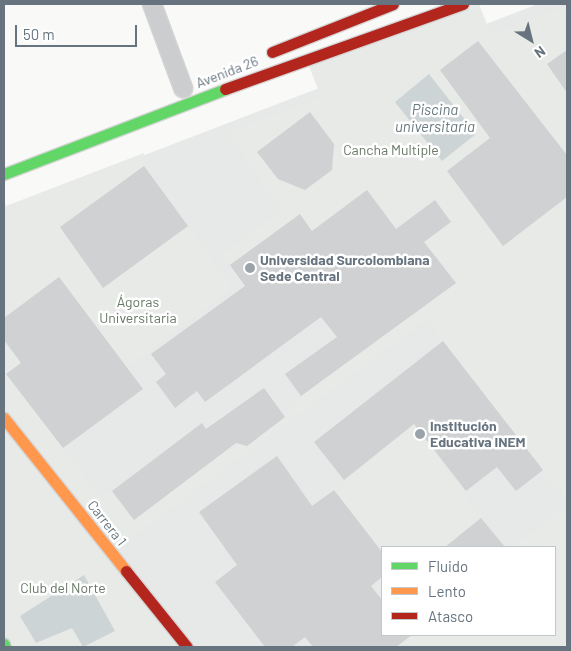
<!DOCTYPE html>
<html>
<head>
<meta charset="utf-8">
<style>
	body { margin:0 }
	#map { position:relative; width:571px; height:651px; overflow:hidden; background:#f9f9f8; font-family:Barlow,sans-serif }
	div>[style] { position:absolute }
	.built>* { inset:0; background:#e7e9e8 }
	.green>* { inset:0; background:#e7eae6 }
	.water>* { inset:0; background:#cdd4d6 }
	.building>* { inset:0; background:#cfd1d2 }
	.roads { filter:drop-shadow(1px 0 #d5d5d6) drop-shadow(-1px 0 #d5d5d6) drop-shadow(0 1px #d5d5d6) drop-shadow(0 -1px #d5d5d6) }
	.street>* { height:18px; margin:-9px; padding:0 9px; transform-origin:9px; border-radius:9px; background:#cbcdce }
	.fast>* { height:11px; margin:-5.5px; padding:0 5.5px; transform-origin:5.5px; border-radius:5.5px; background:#63d668 }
	.slow>* { height:11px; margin:-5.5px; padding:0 5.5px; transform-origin:5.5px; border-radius:5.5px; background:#ff974d }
	.jam>* { height:11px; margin:-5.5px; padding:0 5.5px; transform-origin:5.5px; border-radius:5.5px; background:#b3261e }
	.dots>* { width:14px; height:14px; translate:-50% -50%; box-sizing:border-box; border:2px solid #fff; border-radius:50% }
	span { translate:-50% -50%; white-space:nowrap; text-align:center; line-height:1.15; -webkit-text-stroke:5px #fff; paint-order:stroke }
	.street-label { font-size:14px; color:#67747f }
	.park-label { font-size:14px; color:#687866 }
	.poi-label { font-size:14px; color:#67747f; font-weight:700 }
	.left { translate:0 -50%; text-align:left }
	.water-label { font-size:15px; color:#68797f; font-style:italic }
	.frame { position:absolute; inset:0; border:5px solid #67747f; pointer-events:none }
	.legend { position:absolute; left:381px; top:546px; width:175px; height:90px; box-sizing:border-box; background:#fff; border:1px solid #c2c7cc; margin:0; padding:6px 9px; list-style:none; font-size:15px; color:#67747f }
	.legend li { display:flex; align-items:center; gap:10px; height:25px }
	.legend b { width:25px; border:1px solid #c2c7cc }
	.north { position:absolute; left:506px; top:15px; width:50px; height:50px; -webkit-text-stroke:4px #fff; paint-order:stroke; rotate:144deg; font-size:14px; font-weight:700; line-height:20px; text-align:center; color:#67747f }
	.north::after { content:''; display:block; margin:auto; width:18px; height:22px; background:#67747f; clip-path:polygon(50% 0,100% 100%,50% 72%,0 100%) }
	.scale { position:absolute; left:15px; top:25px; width:122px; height:22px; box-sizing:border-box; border:2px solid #67747f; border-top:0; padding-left:6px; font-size:15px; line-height:18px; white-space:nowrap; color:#67747f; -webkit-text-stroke:4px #fff; paint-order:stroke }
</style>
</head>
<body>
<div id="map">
	<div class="built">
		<i style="clip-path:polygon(evenodd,538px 4px,567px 4px,567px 647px,189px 647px,113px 551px,127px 540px,4px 382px,4px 209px,538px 4px,382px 547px,555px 547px,555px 635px,382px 635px,382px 547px)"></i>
	</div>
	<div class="green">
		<i style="clip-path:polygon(464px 4px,479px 4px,491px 35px,567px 6px,567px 503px,426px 320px,113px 551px,4px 419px,4px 340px,21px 363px,7px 374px,101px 498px,112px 491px,134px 520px,236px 443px,247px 446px,285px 417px,301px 396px,456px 283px,425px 241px,451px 222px,435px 200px,348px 264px,367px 191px,312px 231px,300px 215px,231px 265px,221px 256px,283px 209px,226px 133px,321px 97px,306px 58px)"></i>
		<i style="clip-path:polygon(144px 153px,144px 166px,60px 228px,103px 287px,188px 226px,232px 288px,127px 367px,59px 277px,4px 318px,4px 201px,6px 206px)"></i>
		<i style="clip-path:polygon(4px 421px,187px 647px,4px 647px)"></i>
		<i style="clip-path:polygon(414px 424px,481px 518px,445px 547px,382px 547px,382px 552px,334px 490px)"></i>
		<i style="clip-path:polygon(567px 506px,567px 647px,392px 647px,406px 635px,555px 635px,555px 547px,514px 547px)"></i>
	</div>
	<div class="water">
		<i style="clip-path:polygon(429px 74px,476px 134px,442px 161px,395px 102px)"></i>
		<i style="clip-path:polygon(84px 575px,115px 631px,83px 647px,72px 628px,36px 643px,20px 616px)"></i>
	</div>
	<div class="building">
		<i style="clip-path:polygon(478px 41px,567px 155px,567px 197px,503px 246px,447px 171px,490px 138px,440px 70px)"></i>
		<i style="clip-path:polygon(567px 50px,567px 93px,547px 64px)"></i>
		<i style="clip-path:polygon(310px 112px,334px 144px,332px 170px,305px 190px,278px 179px,257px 152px)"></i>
		<i style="clip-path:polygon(144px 166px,188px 226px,103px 288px,60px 227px)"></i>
		<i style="clip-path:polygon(367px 190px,396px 229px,435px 200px,451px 222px,424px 242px,456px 283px,301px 396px,285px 374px,337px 337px,321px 317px,205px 402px,197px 391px,175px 408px,156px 382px,166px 374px,151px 354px,245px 286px,230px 265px,300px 214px,312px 231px)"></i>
		<i style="clip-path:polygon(59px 277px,143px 389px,63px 448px,6px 374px,21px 363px,4px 340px,4px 318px)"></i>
		<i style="clip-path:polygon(443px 341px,543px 470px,516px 491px,497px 467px,466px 491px,414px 424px,344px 480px,314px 442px)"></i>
		<i style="clip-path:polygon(264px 388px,285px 417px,247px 446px,236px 443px,134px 520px,112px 491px,202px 423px,206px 429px)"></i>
		<i style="clip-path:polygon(277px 456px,312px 506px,334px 490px,382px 552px,382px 577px,371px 586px,382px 600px,382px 635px,412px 635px,396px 647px,313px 647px,305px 637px,292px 647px,265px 647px,215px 582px,237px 565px,199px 512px)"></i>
		<i style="clip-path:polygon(481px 518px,505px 547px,445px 547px)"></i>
	</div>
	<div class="roads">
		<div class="street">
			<i style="left:152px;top:4px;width:90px;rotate:69.7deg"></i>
		</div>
		<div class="fast">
			<i style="left:4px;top:174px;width:237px;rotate:-21deg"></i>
			<i style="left:4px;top:644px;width:3px;rotate:72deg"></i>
		</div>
		<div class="slow">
			<i style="left:4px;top:418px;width:196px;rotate:51.4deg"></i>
		</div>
		<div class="jam">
			<i style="left:272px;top:52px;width:130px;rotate:-21.6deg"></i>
			<i style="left:225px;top:89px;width:253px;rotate:-19.7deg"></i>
			<i style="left:126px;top:571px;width:97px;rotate:51.2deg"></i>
		</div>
	</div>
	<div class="dots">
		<i style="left:250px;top:268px;background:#9aa3a9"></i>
		<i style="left:420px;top:434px;background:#9aa3a9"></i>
	</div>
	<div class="street-label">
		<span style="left:227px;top:72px;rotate:-21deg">Avenida 26</span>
		<span style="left:107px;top:523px;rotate:52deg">Carrera 1</span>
	</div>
	<div class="park-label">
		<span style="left:391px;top:150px">Cancha Multiple</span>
		<span style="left:138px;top:310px">Ágoras<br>Universitaria</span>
		<span style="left:63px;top:588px">Club del Norte</span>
	</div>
	<div class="poi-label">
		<span class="left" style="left:260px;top:268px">Universidad Surcolombiana<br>Sede Central</span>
		<span class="left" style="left:430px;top:434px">Institución<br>Educativa INEM</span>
	</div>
	<div class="water-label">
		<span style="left:435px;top:118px">Piscina<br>universitaria</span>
	</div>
	<div class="frame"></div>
	<ul class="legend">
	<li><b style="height:6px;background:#63d668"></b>Fluido</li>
	<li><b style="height:6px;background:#ff974d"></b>Lento</li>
	<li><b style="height:6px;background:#b3261e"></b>Atasco</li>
	</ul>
	<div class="north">N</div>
	<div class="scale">50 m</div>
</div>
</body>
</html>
